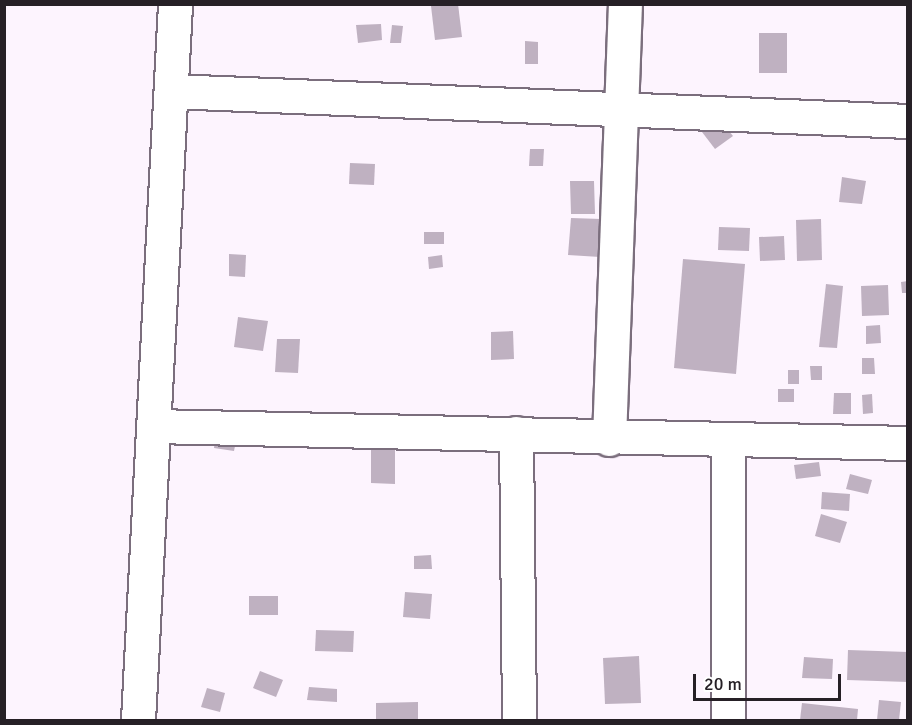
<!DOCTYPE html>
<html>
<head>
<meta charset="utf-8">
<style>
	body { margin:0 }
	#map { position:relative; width:912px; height:725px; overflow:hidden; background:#fdf4fe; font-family:Signika,sans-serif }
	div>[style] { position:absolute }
	.building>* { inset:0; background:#bfb1c1 }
	.roads { filter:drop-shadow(2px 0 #7b6e7d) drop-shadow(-2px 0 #7b6e7d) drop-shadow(0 2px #7b6e7d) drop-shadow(0 -2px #7b6e7d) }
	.street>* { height:33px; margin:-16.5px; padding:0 16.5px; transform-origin:16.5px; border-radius:16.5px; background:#fff }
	span { translate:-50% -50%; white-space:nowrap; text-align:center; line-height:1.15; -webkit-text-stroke:5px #fff; paint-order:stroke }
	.frame { position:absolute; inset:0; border:6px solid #262026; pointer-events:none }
	.scale { position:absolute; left:693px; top:674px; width:148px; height:27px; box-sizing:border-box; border:3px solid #262026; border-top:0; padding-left:8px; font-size:18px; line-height:21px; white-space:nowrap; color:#262026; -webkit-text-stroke:4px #fff; paint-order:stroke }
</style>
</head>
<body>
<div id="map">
	<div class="building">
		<i style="clip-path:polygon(458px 4px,462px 37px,435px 40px,431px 6px)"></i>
		<i style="clip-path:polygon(381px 24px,382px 40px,358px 43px,356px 25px)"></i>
		<i style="clip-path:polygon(392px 25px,403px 26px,401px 43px,390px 43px)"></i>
		<i style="clip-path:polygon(759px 33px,787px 33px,787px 73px,759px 73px)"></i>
		<i style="clip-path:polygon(525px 41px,538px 42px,538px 64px,525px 64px)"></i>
		<i style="clip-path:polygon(719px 119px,733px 136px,715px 149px,702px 132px)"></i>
		<i style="clip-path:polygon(530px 149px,544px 149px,543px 166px,529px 166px)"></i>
		<i style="clip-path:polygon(350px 163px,375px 164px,374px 185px,349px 184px)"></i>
		<i style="clip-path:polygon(842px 177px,866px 181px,862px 204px,839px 202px)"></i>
		<i style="clip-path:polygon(570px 181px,594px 181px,595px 214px,571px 214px)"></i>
		<i style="clip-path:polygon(571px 218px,601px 219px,600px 257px,568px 255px)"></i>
		<i style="clip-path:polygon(821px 219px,822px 260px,797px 261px,796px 220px)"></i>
		<i style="clip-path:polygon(719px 227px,750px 228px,749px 251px,718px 250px)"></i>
		<i style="clip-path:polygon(424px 232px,444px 232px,444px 244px,424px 244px)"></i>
		<i style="clip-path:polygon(784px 236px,785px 260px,760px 261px,759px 237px)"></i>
		<i style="clip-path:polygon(229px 254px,246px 255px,245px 277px,229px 276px)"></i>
		<i style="clip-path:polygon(442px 255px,443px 267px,429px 269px,428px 257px)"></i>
		<i style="clip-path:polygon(683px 259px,745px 264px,736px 374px,674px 368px)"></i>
		<i style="clip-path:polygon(908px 281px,908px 293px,902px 293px,901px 282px)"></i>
		<i style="clip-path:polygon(826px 284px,843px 286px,837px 348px,819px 347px)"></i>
		<i style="clip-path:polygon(888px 285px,889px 315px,862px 316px,861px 286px)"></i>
		<i style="clip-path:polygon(238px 317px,268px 321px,263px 351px,234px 347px)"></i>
		<i style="clip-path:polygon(880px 325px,881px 343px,866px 344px,866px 326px)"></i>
		<i style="clip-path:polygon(513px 331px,514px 359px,491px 360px,491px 332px)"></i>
		<i style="clip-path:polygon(277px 339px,300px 339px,298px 373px,275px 372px)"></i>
		<i style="clip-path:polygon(862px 358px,874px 358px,875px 374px,862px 374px)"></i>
		<i style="clip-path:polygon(810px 366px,822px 366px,822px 380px,811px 380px)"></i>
		<i style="clip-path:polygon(788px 370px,799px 370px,799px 384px,788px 384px)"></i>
		<i style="clip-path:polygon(778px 389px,794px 389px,794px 402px,778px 402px)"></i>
		<i style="clip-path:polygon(834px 393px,851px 393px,851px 414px,833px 414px)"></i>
		<i style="clip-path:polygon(872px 394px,873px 413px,863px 414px,862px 395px)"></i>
		<i style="clip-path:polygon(216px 433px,237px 436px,234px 451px,214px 448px)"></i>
		<i style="clip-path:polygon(371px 448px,395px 449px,395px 484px,371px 483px)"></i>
		<i style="clip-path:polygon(819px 462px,821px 476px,796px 479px,794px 465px)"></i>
		<i style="clip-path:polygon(850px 474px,872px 480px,868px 494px,846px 489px)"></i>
		<i style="clip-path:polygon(822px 492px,850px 494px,849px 511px,821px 509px)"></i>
		<i style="clip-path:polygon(821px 514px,847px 522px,840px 543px,815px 536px)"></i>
		<i style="clip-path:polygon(431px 555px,432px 569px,414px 569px,414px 556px)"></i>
		<i style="clip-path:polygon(405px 592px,432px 594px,430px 619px,403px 617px)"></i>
		<i style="clip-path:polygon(249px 596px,278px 596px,278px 615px,249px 615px)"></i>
		<i style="clip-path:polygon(316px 630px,354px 631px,353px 652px,315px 651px)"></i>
		<i style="clip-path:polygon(848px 650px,908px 652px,908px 682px,847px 680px)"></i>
		<i style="clip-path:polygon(639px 656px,641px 703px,605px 704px,603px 658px)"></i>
		<i style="clip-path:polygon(804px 657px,833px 659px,832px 679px,802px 678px)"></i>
		<i style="clip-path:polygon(260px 671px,283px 680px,276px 697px,253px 688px)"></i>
		<i style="clip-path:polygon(309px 687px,337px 689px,337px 702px,307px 700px)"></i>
		<i style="clip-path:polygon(207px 688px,225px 693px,220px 712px,201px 707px)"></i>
		<i style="clip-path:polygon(879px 700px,901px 702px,899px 720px,877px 720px)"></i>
		<i style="clip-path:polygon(418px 702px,418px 720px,376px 720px,376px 703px)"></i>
		<i style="clip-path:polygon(802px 703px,858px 709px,857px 720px,800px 720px)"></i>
	</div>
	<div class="roads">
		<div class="street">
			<i style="left:171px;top:91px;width:738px;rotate:2.33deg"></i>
			<i style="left:153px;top:426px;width:755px;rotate:1.29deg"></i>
			<i style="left:516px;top:433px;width:287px;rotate:89.4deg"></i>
			<i style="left:609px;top:439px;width:435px;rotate:-87.9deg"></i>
			<i style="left:728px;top:441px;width:279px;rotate:90deg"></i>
			<i style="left:138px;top:720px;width:717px;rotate:-87.04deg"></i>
		</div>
	</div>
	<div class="frame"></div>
	<div class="scale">20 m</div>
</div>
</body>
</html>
